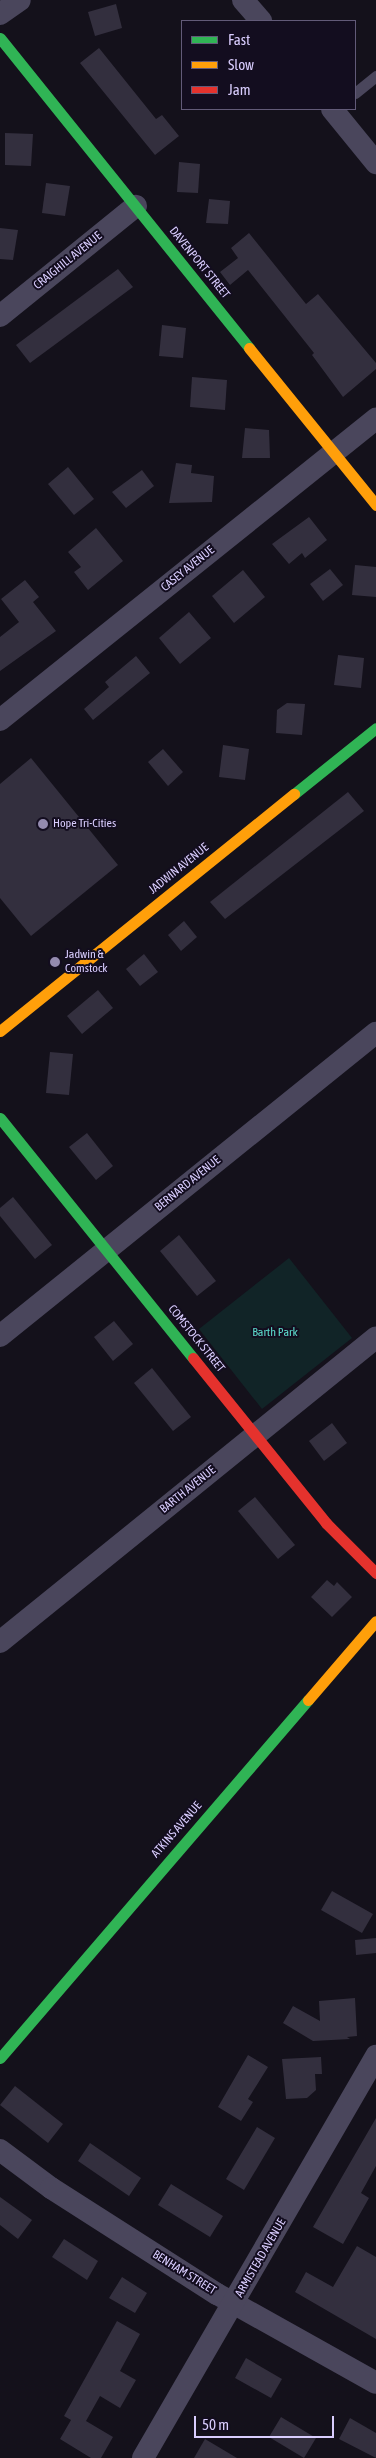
<!DOCTYPE html>
<html>
<head>
<meta charset="utf-8">
<style>
	body { margin:0 }
	#map { position:relative; width:376px; height:2458px; overflow:hidden; background:#14111b; font-family:"Asap Condensed",sans-serif }
	div>[style] { position:absolute }
	.green>* { inset:0; background:#112427 }
	.building>* { inset:0; background:#332f3e }
	.lane>* { height:11px; margin:-5.5px; padding:0 5.5px; transform-origin:5.5px; border-radius:5.5px; background:#4a465c }
	.street>* { height:22px; margin:-11px; padding:0 11px; transform-origin:11px; border-radius:11px; background:#4a465c }
	.fast>* { height:11px; margin:-5.5px; padding:0 5.5px; transform-origin:5.5px; border-radius:5.5px; background:#30b455 }
	.slow>* { height:11px; margin:-5.5px; padding:0 5.5px; transform-origin:5.5px; border-radius:5.5px; background:#ff9f0a }
	.jam>* { height:11px; margin:-5.5px; padding:0 5.5px; transform-origin:5.5px; border-radius:5.5px; background:#e5322d }
	.dots>* { width:14px; height:14px; translate:-50% -50%; box-sizing:border-box; border:2px solid #130d1f; border-radius:50% }
	span { translate:-50% -50%; white-space:nowrap; text-align:center; line-height:1.15; -webkit-text-stroke:4px #130d1f; paint-order:stroke }
	.street-label { font-size:12px; color:#d9cdfe }
	.poi-label { font-size:12px; color:#d9cdfe }
	.left { translate:0 -50%; text-align:left }
	.park-label { font-size:12px; color:#5cdbcc }
	.legend { position:absolute; left:181px; top:20px; width:175px; height:90px; box-sizing:border-box; background:#130d1f; border:1px solid #625a78; margin:0; padding:6px 9px; list-style:none; font-size:15px; color:#d9cdfe }
	.legend li { display:flex; align-items:center; gap:10px; height:25px }
	.legend b { width:25px; border:1px solid #625a78 }
	.scale { position:absolute; left:194px; top:2416px; width:140px; height:22px; box-sizing:border-box; border:2px solid #d9cdfe; border-top:0; padding-left:6px; font-size:15px; line-height:18px; white-space:nowrap; color:#d9cdfe; -webkit-text-stroke:4px #130d1f; paint-order:stroke }
</style>
</head>
<body>
<div id="map">
	<div class="green">
		<i style="clip-path:polygon(289px 1258px,352px 1338px,262px 1409px,199px 1329px)"></i>
	</div>
	<div class="building">
		<i style="clip-path:polygon(116px 4px,122px 28px,95px 36px,88px 12px)"></i>
		<i style="clip-path:polygon(99px 48px,156px 119px,162px 115px,179px 136px,155px 155px,80px 63px)"></i>
		<i style="clip-path:polygon(5px 133px,33px 134px,31px 166px,5px 165px)"></i>
		<i style="clip-path:polygon(179px 162px,200px 164px,198px 193px,177px 192px)"></i>
		<i style="clip-path:polygon(46px 183px,70px 186px,65px 216px,42px 213px)"></i>
		<i style="clip-path:polygon(209px 199px,230px 201px,228px 224px,206px 223px)"></i>
		<i style="clip-path:polygon(0 228px,18px 230px,13px 260px,0 259px)"></i>
		<i style="clip-path:polygon(249px 233px,306px 304px,318px 294px,376px 363px,376px 369px,343px 397px,312px 355px,314px 353px,248px 270px,230px 285px,220px 272px,238px 258px,231px 248px)"></i>
		<i style="clip-path:polygon(118px 269px,133px 287px,30px 363px,16px 345px)"></i>
		<i style="clip-path:polygon(162px 325px,186px 328px,183px 358px,159px 356px)"></i>
		<i style="clip-path:polygon(192px 377px,227px 380px,225px 410px,190px 407px)"></i>
		<i style="clip-path:polygon(245px 428px,269px 430px,270px 458px,242px 458px)"></i>
		<i style="clip-path:polygon(176px 463px,192px 465px,191px 473px,214px 476px,212px 502px,169px 503px)"></i>
		<i style="clip-path:polygon(68px 467px,94px 499px,74px 515px,48px 484px)"></i>
		<i style="clip-path:polygon(142px 470px,154px 486px,126px 508px,112px 492px)"></i>
		<i style="clip-path:polygon(309px 517px,327px 540px,305px 558px,302px 553px,289px 564px,272px 544px)"></i>
		<i style="clip-path:polygon(96px 528px,123px 561px,88px 590px,74px 572px,81px 567px,68px 552px)"></i>
		<i style="clip-path:polygon(355px 565px,376px 567px,376px 597px,352px 595px)"></i>
		<i style="clip-path:polygon(330px 569px,343px 585px,323px 601px,310px 584px)"></i>
		<i style="clip-path:polygon(243px 570px,265px 597px,234px 623px,212px 596px)"></i>
		<i style="clip-path:polygon(25px 580px,39px 597px,33px 602px,56px 631px,0 671px,0 637px,19px 622px,1px 599px)"></i>
		<i style="clip-path:polygon(189px 612px,211px 638px,180px 664px,159px 638px)"></i>
		<i style="clip-path:polygon(338px 655px,364px 658px,361px 688px,334px 685px)"></i>
		<i style="clip-path:polygon(136px 656px,150px 673px,93px 720px,84px 709px,109px 687px,105px 682px)"></i>
		<i style="clip-path:polygon(287px 703px,305px 704px,302px 735px,276px 733px,277px 710px)"></i>
		<i style="clip-path:polygon(223px 745px,249px 749px,245px 780px,219px 777px)"></i>
		<i style="clip-path:polygon(163px 749px,183px 772px,168px 786px,148px 762px)"></i>
		<i style="clip-path:polygon(31px 758px,118px 865px,31px 936px,0 898px,0 784px)"></i>
		<i style="clip-path:polygon(348px 792px,364px 811px,225px 919px,210px 902px)"></i>
		<i style="clip-path:polygon(184px 921px,197px 937px,181px 951px,168px 935px)"></i>
		<i style="clip-path:polygon(144px 954px,158px 972px,140px 986px,126px 969px)"></i>
		<i style="clip-path:polygon(98px 990px,113px 1008px,82px 1034px,67px 1016px)"></i>
		<i style="clip-path:polygon(50px 1052px,73px 1054px,69px 1095px,46px 1093px)"></i>
		<i style="clip-path:polygon(87px 1133px,113px 1166px,96px 1180px,69px 1147px)"></i>
		<i style="clip-path:polygon(13px 1197px,52px 1245px,35px 1259px,0 1216px,0 1208px)"></i>
		<i style="clip-path:polygon(179px 1235px,216px 1281px,197px 1296px,160px 1251px)"></i>
		<i style="clip-path:polygon(114px 1321px,133px 1344px,113px 1361px,94px 1337px)"></i>
		<i style="clip-path:polygon(152px 1368px,191px 1417px,173px 1431px,134px 1383px)"></i>
		<i style="clip-path:polygon(332px 1423px,347px 1443px,324px 1461px,309px 1441px)"></i>
		<i style="clip-path:polygon(255px 1497px,295px 1545px,278px 1559px,238px 1511px)"></i>
		<i style="clip-path:polygon(327px 1580px,334px 1586px,337px 1582px,352px 1597px,332px 1617px,311px 1597px)"></i>
		<i style="clip-path:polygon(332px 1891px,373px 1914px,362px 1933px,321px 1910px)"></i>
		<i style="clip-path:polygon(376px 1938px,376px 1953px,356px 1955px,355px 1940px)"></i>
		<i style="clip-path:polygon(355px 1998px,357px 2036px,347px 2037px,350px 2039px,313px 2041px,283px 2023px,293px 2006px,320px 2021px,319px 2001px)"></i>
		<i style="clip-path:polygon(248px 2055px,268px 2067px,248px 2099px,253px 2102px,241px 2121px,218px 2107px)"></i>
		<i style="clip-path:polygon(321px 2057px,322px 2074px,315px 2074px,316px 2090px,307px 2098px,286px 2099px,282px 2059px)"></i>
		<i style="clip-path:polygon(15px 2086px,63px 2124px,48px 2143px,0 2105px)"></i>
		<i style="clip-path:polygon(376px 2118px,376px 2166px,361px 2193px,369px 2198px,343px 2244px,313px 2227px)"></i>
		<i style="clip-path:polygon(257px 2127px,275px 2138px,244px 2190px,226px 2179px)"></i>
		<i style="clip-path:polygon(90px 2143px,141px 2178px,129px 2196px,78px 2161px)"></i>
		<i style="clip-path:polygon(171px 2184px,223px 2216px,210px 2237px,158px 2205px)"></i>
		<i style="clip-path:polygon(0 2197px,32px 2220px,18px 2239px,0 2225px)"></i>
		<i style="clip-path:polygon(64px 2239px,98px 2261px,87px 2280px,52px 2257px)"></i>
		<i style="clip-path:polygon(357px 2246px,376px 2257px,376px 2339px,295px 2292px,306px 2272px,333px 2287px)"></i>
		<i style="clip-path:polygon(122px 2277px,147px 2293px,135px 2313px,109px 2298px)"></i>
		<i style="clip-path:polygon(117px 2321px,140px 2334px,120px 2371px,136px 2380px,120px 2408px,100px 2396px,86px 2421px,113px 2437px,101px 2458px,91px 2458px,60px 2439px,71px 2420px,64px 2416px)"></i>
		<i style="clip-path:polygon(246px 2358px,282px 2379px,271px 2398px,235px 2378px)"></i>
		<i style="clip-path:polygon(281px 2417px,316px 2438px,304px 2458px,269px 2437px)"></i>
		<i style="clip-path:polygon(350px 2418px,376px 2433px,376px 2458px,339px 2439px)"></i>
		<i style="clip-path:polygon(205px 2439px,237px 2458px,194px 2458px)"></i>
	</div>
	<div class="lane">
		<i style="left:355px;top:93px;width:27px;rotate:-39deg"></i>
	</div>
	<div class="street">
		<i style="left:243px;top:0;width:28px;rotate:49deg"></i>
		<i style="left:0;top:14px;width:24px;rotate:-35deg"></i>
		<i style="left:332px;top:109px;width:70px;rotate:50.8deg"></i>
		<i style="left:0;top:316px;width:175px;rotate:-39deg"></i>
		<i style="left:0;top:720px;width:482px;rotate:-38.7deg"></i>
		<i style="left:0;top:1336px;width:483px;rotate:-38.9deg"></i>
		<i style="left:0;top:1642px;width:484px;rotate:-39deg"></i>
		<i style="left:0;top:2150px;width:64px;rotate:36.7deg"></i>
		<i style="left:51px;top:2188px;width:197px;rotate:32.6deg"></i>
		<i style="left:217px;top:2294px;width:182px;rotate:29.2deg"></i>
		<i style="left:143px;top:2458px;width:465px;rotate:-59.9deg"></i>
	</div>
	<div class="fast">
		<i style="left:0;top:38px;width:398px;rotate:51.2deg"></i>
		<i style="left:294px;top:794px;width:105px;rotate:-38.8deg"></i>
		<i style="left:0;top:1118px;width:308px;rotate:51.2deg"></i>
		<i style="left:0;top:2058px;width:472px;rotate:-49.3deg"></i>
	</div>
	<div class="slow">
		<i style="left:249px;top:348px;width:202px;rotate:51deg"></i>
		<i style="left:0;top:1031px;width:378px;rotate:-38.9deg"></i>
		<i style="left:308px;top:1700px;width:104px;rotate:-49.3deg"></i>
	</div>
	<div class="jam">
		<i style="left:193px;top:1358px;width:212px;rotate:51.1deg"></i>
		<i style="left:326px;top:1523px;width:71px;rotate:45deg"></i>
	</div>
	<div class="dots">
		<i style="left:43px;top:824px;background:#948baf"></i>
		<i style="left:55px;top:962px;background:#948baf"></i>
	</div>
	<div class="street-label">
		<span style="left:68px;top:261px;rotate:-39deg">CRAIGHILL AVENUE</span>
		<span style="left:199px;top:263px;rotate:51deg">DAVENPORT STREET</span>
		<span style="left:188px;top:569px;rotate:-39deg">CASEY AVENUE</span>
		<span style="left:179px;top:869px;rotate:-39deg">JADWIN AVENUE</span>
		<span style="left:188px;top:1184px;rotate:-39deg">BERNARD AVENUE</span>
		<span style="left:196px;top:1339px;rotate:51deg">COMSTOCK STREET</span>
		<span style="left:188px;top:1490px;rotate:-39deg">BARTH AVENUE</span>
		<span style="left:177px;top:1830px;rotate:-49deg">ATKINS AVENUE</span>
		<span style="left:261px;top:2258px;rotate:-60deg">ARMISTEAD AVENUE</span>
		<span style="left:184px;top:2273px;rotate:32deg">BENHAM STREET</span>
	</div>
	<div class="poi-label">
		<span class="left" style="left:53px;top:824px">Hope Tri-Cities</span>
		<span class="left" style="left:65px;top:962px">Jadwin &amp;<br>Comstock</span>
	</div>
	<div class="park-label">
		<span style="left:275px;top:1333px">Barth Park</span>
	</div>
	<ul class="legend">
	<li><b style="height:6px;background:#30b455"></b>Fast</li>
	<li><b style="height:6px;background:#ff9f0a"></b>Slow</li>
	<li><b style="height:6px;background:#e5322d"></b>Jam</li>
	</ul>
	<div class="scale">50 m</div>
</div>
</body>
</html>
